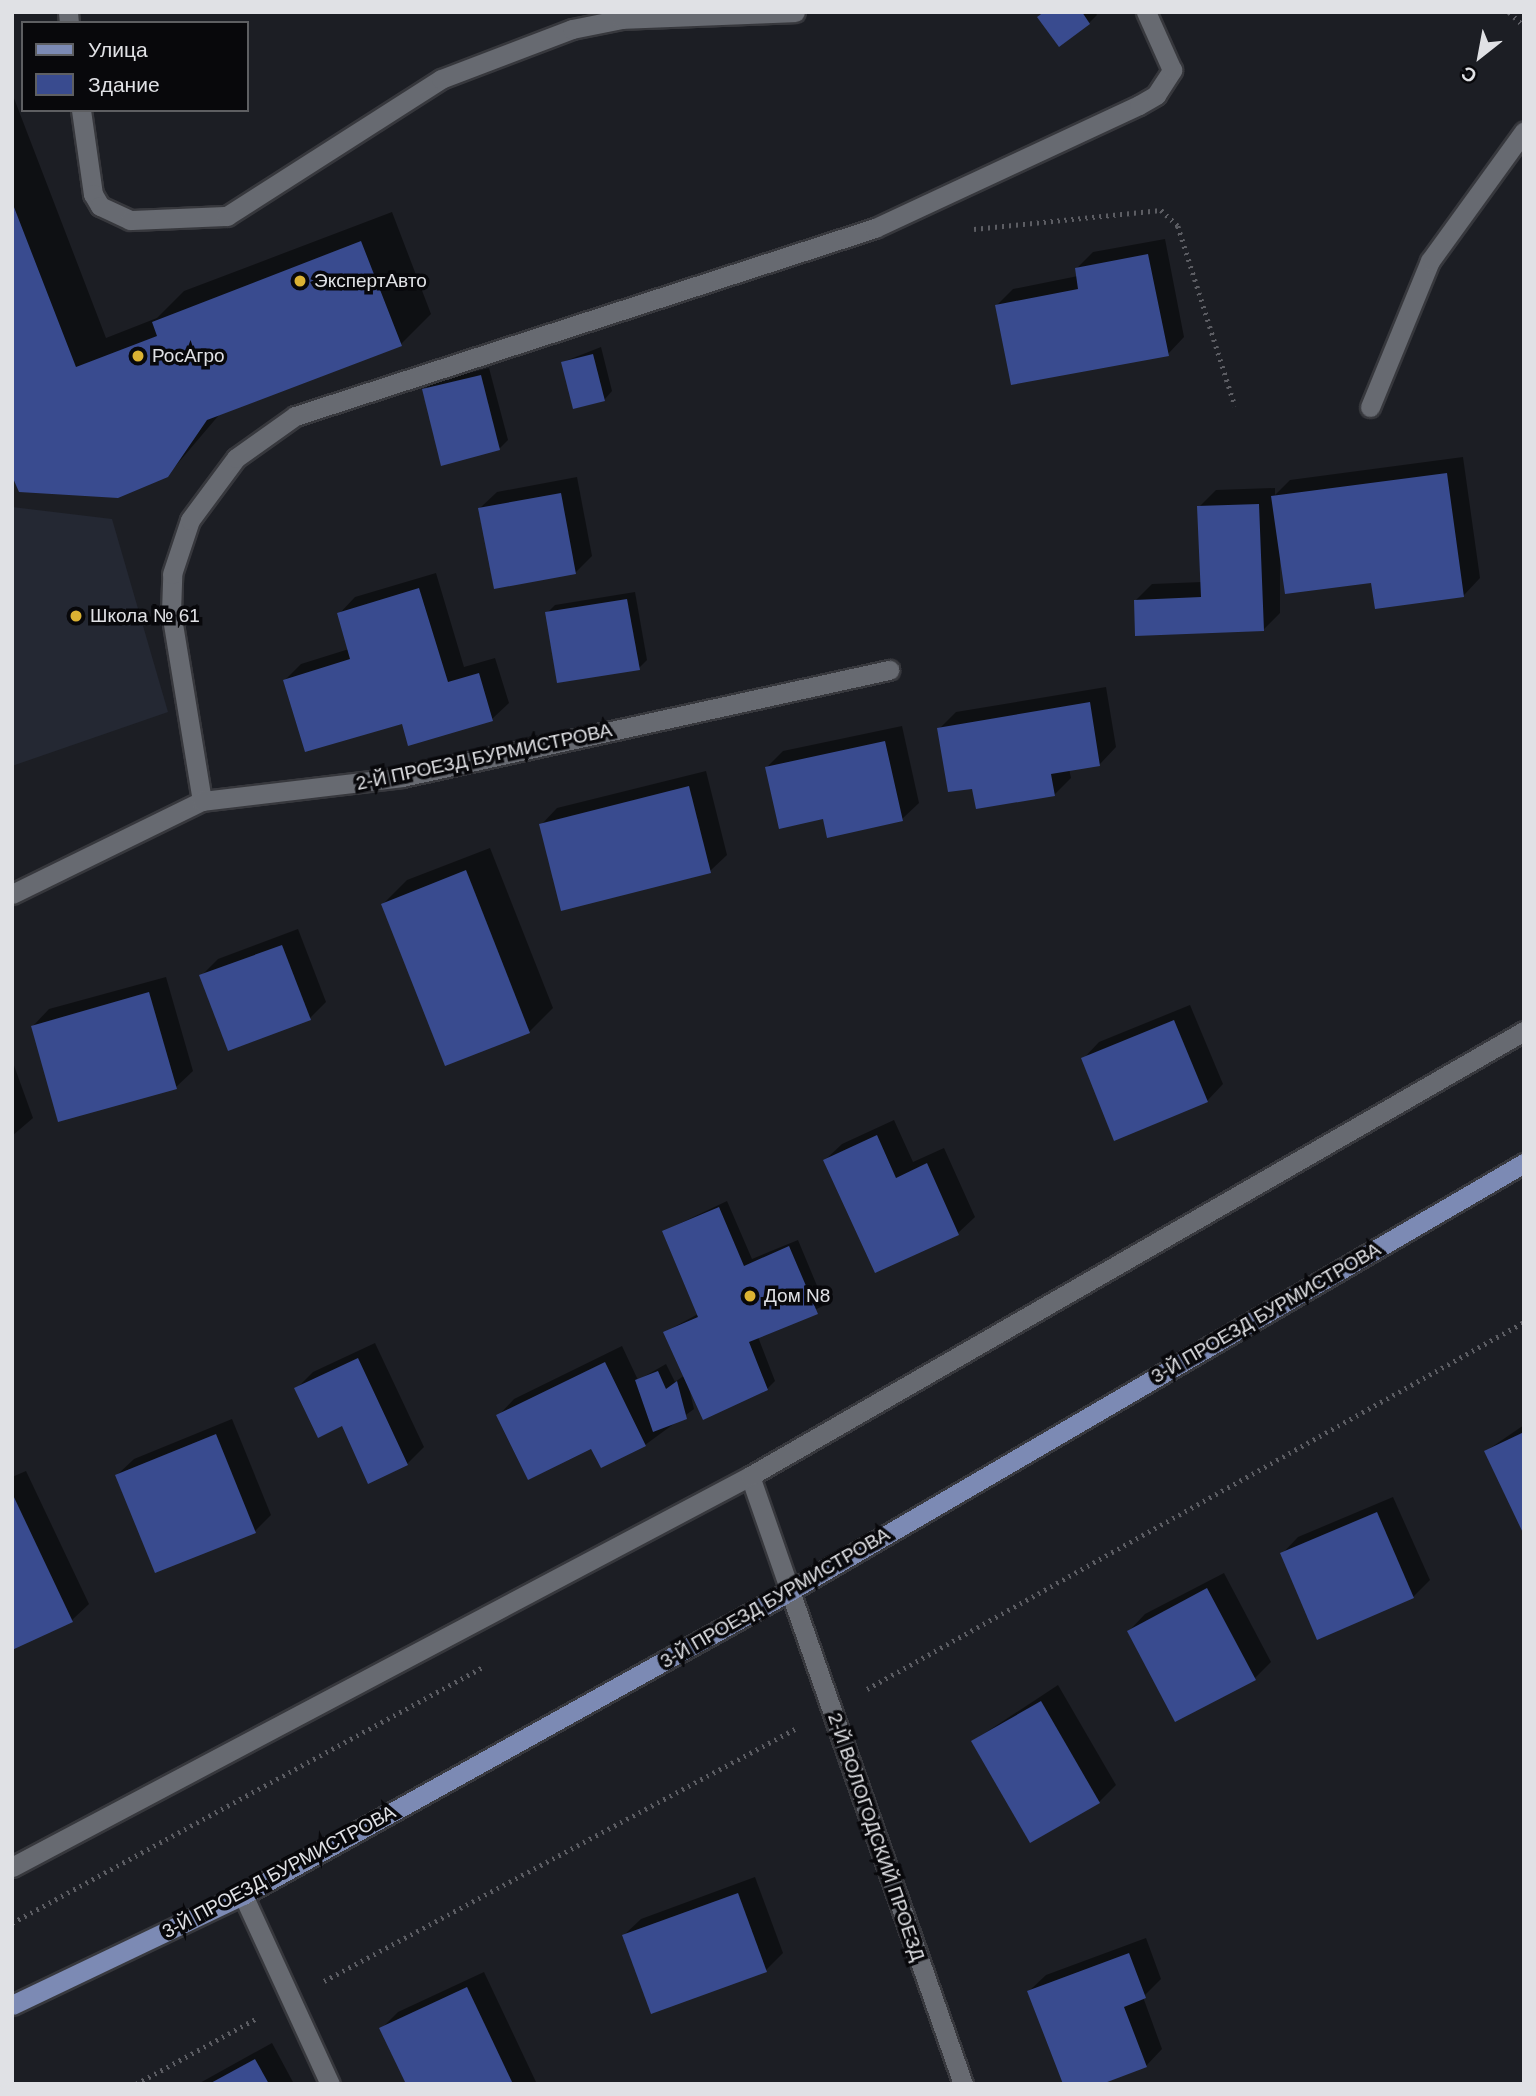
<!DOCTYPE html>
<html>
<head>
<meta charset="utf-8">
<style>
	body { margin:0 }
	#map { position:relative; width:1536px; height:2096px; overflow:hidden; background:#1c1e24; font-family:Helvetica,sans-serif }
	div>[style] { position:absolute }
	.built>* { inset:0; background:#242833 }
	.shadow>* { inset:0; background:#0007 }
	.building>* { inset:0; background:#394b8f }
	.path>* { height:4.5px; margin-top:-2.25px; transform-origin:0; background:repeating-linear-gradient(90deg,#5c5d63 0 2px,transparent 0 7px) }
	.roads { filter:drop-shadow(2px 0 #37383d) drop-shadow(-2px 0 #37383d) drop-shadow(0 2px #37383d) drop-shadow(0 -2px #37383d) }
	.service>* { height:19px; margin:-9.5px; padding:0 9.5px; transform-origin:9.5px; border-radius:9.5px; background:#676a71 }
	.minor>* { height:19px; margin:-9.5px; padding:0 9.5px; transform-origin:9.5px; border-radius:9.5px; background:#676a71 }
	.primary>* { height:19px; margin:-9.5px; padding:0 9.5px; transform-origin:9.5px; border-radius:9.5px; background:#7c8ab4 }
	.dots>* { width:19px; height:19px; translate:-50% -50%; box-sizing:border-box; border:4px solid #08080b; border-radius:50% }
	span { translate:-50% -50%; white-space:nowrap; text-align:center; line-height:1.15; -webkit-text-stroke:7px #08080b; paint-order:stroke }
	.poi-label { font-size:19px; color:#e0e1e5 }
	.left { translate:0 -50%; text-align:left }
	.street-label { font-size:19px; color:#e0e1e5 }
	.frame { position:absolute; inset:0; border:14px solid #e0e1e5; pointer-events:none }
	.legend { position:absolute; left:21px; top:21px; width:228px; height:91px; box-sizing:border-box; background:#08080b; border:2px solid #5e5f62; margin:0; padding:9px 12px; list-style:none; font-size:21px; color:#e0e1e5 }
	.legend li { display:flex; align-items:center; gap:14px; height:35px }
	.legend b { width:35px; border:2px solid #5e5f62 }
	.north { position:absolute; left:1445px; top:21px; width:70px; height:70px; -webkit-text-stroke:5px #08080b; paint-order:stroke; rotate:211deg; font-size:19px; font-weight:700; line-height:28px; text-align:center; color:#e0e1e5 }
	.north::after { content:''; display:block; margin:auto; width:24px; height:32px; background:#e0e1e5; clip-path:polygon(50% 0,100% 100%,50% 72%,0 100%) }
</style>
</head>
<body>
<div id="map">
	<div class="built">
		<i style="clip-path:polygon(12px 507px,112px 519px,168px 712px,12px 766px)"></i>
	</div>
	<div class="shadow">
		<i style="clip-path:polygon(1044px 12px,1095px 12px,1097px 15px,1089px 23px)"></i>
		<i style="clip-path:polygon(12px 93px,106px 338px,157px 318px,184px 291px,392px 212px,431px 314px,401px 344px,219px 415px,167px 476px,12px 471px)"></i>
		<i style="clip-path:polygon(1165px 239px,1184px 337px,1168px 354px,997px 305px,1013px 289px,1078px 276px,1077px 268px,1093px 252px)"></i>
		<i style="clip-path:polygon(601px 347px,612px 391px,604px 400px,563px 362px)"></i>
		<i style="clip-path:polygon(489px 368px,508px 440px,500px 448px,424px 390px,432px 382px)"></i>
		<i style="clip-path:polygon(1463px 457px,1480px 578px,1464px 595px,1372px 581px,1280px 546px,1280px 613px,1263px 630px,1136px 600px,1152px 584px,1202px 582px,1199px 507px,1216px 490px,1275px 488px,1275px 495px,1290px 480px)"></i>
		<i style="clip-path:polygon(577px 477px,592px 556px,575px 573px,480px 508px,497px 492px)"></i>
		<i style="clip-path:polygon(436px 573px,464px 667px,495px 658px,509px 703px,492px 719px,403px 721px,285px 680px,301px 664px,349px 649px,339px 614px,355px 597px)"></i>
		<i style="clip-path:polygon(635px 592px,647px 660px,639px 668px,547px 613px,555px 605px)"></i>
		<i style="clip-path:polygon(1106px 687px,1116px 747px,1100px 764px,1069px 769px,1071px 778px,1054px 795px,974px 787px,939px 729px,956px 712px)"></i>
		<i style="clip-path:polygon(902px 726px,919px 803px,902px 819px,825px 817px,767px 767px,783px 751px)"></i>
		<i style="clip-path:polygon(706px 771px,727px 855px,710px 871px,541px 825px,557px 808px)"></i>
		<i style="clip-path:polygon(490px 848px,553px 1008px,529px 1032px,383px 904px,407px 880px)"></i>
		<i style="clip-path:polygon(298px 929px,326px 1002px,310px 1018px,201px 976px,218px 959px)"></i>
		<i style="clip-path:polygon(166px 977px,193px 1071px,176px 1087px,33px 1026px,49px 1009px)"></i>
		<i style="clip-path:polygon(1190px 1005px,1223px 1084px,1207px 1101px,1083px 1059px,1099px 1042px)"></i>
		<i style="clip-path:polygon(12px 1060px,33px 1118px,12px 1136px)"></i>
		<i style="clip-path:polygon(894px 1120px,913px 1162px,944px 1148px,975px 1217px,958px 1233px,825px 1160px,842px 1144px)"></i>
		<i style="clip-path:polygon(727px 1201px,752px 1259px,798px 1240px,825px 1305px,758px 1337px,775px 1381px,767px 1389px,689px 1388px,694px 1409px,645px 1445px,592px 1447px,498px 1416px,514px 1399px,622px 1346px,638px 1380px,666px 1364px,675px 1382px,685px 1375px,665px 1332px,698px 1314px,664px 1231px)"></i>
		<i style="clip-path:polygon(375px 1343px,424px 1447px,407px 1464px,297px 1388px,313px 1372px)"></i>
		<i style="clip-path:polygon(232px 1419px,271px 1515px,255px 1531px,117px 1475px,134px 1459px)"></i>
		<i style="clip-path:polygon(1524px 1425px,1524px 1531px,1486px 1451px)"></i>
		<i style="clip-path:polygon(26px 1471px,89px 1604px,72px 1620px,12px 1648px,12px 1477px)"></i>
		<i style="clip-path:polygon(1393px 1497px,1430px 1580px,1413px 1597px,1282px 1554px,1298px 1537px)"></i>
		<i style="clip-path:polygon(1224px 1573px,1271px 1662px,1254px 1679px,1129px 1631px,1145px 1614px)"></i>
		<i style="clip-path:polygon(1058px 1685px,1116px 1785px,1099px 1802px,973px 1741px)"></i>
		<i style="clip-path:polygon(755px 1877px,783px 1953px,766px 1970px,624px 1935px,641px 1919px)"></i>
		<i style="clip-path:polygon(1146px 1938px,1161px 1979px,1143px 1997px,1162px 2049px,1146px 2066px,1029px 1991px,1046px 1975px)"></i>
		<i style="clip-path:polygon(484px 1972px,536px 2082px,408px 2084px,381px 2029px,398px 2012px)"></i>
		<i style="clip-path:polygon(272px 2043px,294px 2084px,198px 2084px)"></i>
	</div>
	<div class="building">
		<i style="clip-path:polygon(1044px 12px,1082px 12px,1090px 24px,1059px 47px,1037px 17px)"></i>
		<i style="clip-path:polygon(12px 202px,76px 367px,157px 336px,152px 322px,361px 241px,402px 346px,207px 420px,168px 477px,118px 498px,19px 492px,12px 476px)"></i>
		<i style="clip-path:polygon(1148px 254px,1169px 356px,1011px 385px,995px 305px,1078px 289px,1075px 268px)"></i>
		<i style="clip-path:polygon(593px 354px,605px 401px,573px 409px,561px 362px)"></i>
		<i style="clip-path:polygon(481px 375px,500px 450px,441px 466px,422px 389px)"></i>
		<i style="clip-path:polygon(1447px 473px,1464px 597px,1375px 609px,1371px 583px,1285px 594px,1271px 496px)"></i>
		<i style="clip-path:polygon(561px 493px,576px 574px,494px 589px,478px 508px)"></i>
		<i style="clip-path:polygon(1259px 504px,1264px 631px,1135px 636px,1134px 600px,1201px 597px,1197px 506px)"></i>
		<i style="clip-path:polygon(419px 588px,448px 682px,479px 673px,493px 721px,408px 746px,402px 724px,305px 752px,283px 680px,350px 659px,337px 613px)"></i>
		<i style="clip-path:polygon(627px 599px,640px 670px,557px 683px,545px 612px)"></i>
		<i style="clip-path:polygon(1090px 702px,1100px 766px,1051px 774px,1055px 796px,976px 809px,972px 789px,948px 792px,937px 728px)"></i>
		<i style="clip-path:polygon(885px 741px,903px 821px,827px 838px,823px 819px,779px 829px,765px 767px)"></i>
		<i style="clip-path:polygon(689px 786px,711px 873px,561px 911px,539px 824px)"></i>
		<i style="clip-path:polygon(466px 870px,530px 1033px,445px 1066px,381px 904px)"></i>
		<i style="clip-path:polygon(282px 945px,311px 1020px,228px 1051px,199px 975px)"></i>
		<i style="clip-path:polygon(149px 992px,177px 1089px,58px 1122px,31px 1026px)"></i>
		<i style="clip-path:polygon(1174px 1020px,1208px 1102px,1114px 1141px,1081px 1058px)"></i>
		<i style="clip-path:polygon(877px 1135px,896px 1178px,927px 1163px,959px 1235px,875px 1273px,823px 1160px)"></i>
		<i style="clip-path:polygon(719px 1207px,744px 1266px,789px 1246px,818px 1314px,749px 1342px,768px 1390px,703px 1420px,663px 1332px,698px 1317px,662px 1231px)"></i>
		<i style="clip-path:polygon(358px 1358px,408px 1465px,368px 1484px,342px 1426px,318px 1438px,294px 1388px)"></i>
		<i style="clip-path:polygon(605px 1362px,646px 1446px,601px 1468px,591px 1449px,528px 1480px,496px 1415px)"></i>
		<i style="clip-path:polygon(658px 1371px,666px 1389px,677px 1381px,687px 1419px,653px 1432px,635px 1380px)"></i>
		<i style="clip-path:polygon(1524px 1432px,1524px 1535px,1484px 1451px)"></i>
		<i style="clip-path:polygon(216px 1434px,256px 1533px,155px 1573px,115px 1475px)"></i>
		<i style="clip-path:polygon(12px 1493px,73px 1622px,12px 1650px)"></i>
		<i style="clip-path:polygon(1377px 1512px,1414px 1598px,1317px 1640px,1280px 1553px)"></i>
		<i style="clip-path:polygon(1207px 1588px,1256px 1680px,1175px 1722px,1127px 1631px)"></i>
		<i style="clip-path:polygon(1041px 1701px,1100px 1803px,1030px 1843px,971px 1741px)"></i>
		<i style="clip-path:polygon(738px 1893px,767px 1972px,651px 2014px,622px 1935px)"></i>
		<i style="clip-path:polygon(1129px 1953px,1146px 1998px,1124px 2007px,1147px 2067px,1102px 2084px,1063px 2084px,1027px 1991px)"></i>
		<i style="clip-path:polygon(467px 1987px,513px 2084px,406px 2084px,379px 2028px)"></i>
		<i style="clip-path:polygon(255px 2059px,269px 2084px,209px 2084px)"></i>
	</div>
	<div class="path">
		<i style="left:1509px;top:12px;width:21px;rotate:43deg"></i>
		<i style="left:974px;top:229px;width:188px;rotate:-5.8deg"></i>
		<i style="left:1161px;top:210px;width:23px;rotate:43deg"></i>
		<i style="left:1178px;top:226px;width:189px;rotate:72.4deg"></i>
		<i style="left:867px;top:1689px;width:753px;rotate:-29.19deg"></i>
		<i style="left:12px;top:1923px;width:536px;rotate:-28.53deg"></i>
		<i style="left:324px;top:1981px;width:534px;rotate:-28.15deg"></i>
		<i style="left:136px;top:2084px;width:136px;rotate:-28.6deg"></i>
	</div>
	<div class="roads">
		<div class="service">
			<i style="left:68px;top:12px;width:11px;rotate:85deg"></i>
			<i style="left:81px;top:110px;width:85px;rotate:81.9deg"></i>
			<i style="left:93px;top:194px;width:14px;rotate:60deg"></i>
			<i style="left:100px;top:206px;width:33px;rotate:25deg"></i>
			<i style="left:130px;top:220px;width:97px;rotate:-2.4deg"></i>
			<i style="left:227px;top:216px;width:254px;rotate:-32.6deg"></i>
			<i style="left:441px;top:79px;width:140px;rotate:-20.9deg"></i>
			<i style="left:572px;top:29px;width:51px;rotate:-11.3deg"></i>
			<i style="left:622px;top:19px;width:173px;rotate:-2.3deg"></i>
			<i style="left:1370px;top:407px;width:158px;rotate:-67.7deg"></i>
			<i style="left:1430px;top:261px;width:160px;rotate:-54.1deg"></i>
			<i style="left:750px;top:1476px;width:122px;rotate:70.8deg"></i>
			<i style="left:12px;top:1867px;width:835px;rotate:-27.92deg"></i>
			<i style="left:750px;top:1476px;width:893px;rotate:-29.9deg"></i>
		</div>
		<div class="minor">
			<i style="left:202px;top:801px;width:192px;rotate:-99.3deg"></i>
			<i style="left:171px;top:612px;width:38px;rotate:-88deg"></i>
			<i style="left:172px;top:574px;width:57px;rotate:-71.6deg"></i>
			<i style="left:190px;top:520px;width:77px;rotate:-53.4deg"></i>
			<i style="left:236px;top:458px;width:72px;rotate:-35.4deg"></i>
			<i style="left:295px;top:416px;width:610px;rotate:-17.96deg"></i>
			<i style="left:875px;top:228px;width:291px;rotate:-25deg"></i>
			<i style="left:1139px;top:105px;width:20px;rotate:-30deg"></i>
			<i style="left:1156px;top:95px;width:30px;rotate:-57deg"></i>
			<i style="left:1172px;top:70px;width:64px;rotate:-114.1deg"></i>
			<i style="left:12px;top:894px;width:212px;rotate:-26.1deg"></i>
			<i style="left:202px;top:801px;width:201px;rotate:-6.8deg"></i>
			<i style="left:402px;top:777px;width:499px;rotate:-12.4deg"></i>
			<i style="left:790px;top:1591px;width:522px;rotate:70.66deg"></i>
			<i style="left:243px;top:1895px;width:208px;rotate:65.3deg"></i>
		</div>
		<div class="primary">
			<i style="left:12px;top:2005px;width:256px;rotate:-25.5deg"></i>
			<i style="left:243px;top:1895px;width:626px;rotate:-29.06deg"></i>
			<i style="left:790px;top:1591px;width:850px;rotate:-30.25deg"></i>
		</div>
	</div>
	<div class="dots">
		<i style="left:300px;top:281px;background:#dbb233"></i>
		<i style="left:138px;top:356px;background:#dbb233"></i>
		<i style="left:76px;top:616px;background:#dbb233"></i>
		<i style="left:750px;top:1296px;background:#dbb233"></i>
	</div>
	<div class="poi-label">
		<span class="left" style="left:314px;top:281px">ЭкспертАвто</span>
		<span class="left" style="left:152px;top:356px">РосАгро</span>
		<span class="left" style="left:90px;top:616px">Школа № 61</span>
		<span class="left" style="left:764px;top:1296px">Дом N8</span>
	</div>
	<div class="street-label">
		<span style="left:484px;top:757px;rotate:-12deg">2-Й ПРОЕЗД БУРМИСТРОВА</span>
		<span style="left:1266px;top:1313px;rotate:-30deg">3-Й ПРОЕЗД БУРМИСТРОВА</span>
		<span style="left:775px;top:1598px;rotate:-30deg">3-Й ПРОЕЗД БУРМИСТРОВА</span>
		<span style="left:876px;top:1837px;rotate:71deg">2-Й ВОЛОГОДСКИЙ ПРОЕЗД</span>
		<span style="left:279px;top:1872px;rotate:-28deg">3-Й ПРОЕЗД БУРМИСТРОВА</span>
	</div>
	<div class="frame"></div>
	<ul class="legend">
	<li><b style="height:9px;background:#7c8ab4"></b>Улица</li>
	<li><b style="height:19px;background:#394b8f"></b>Здание</li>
	</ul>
	<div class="north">С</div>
</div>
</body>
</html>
